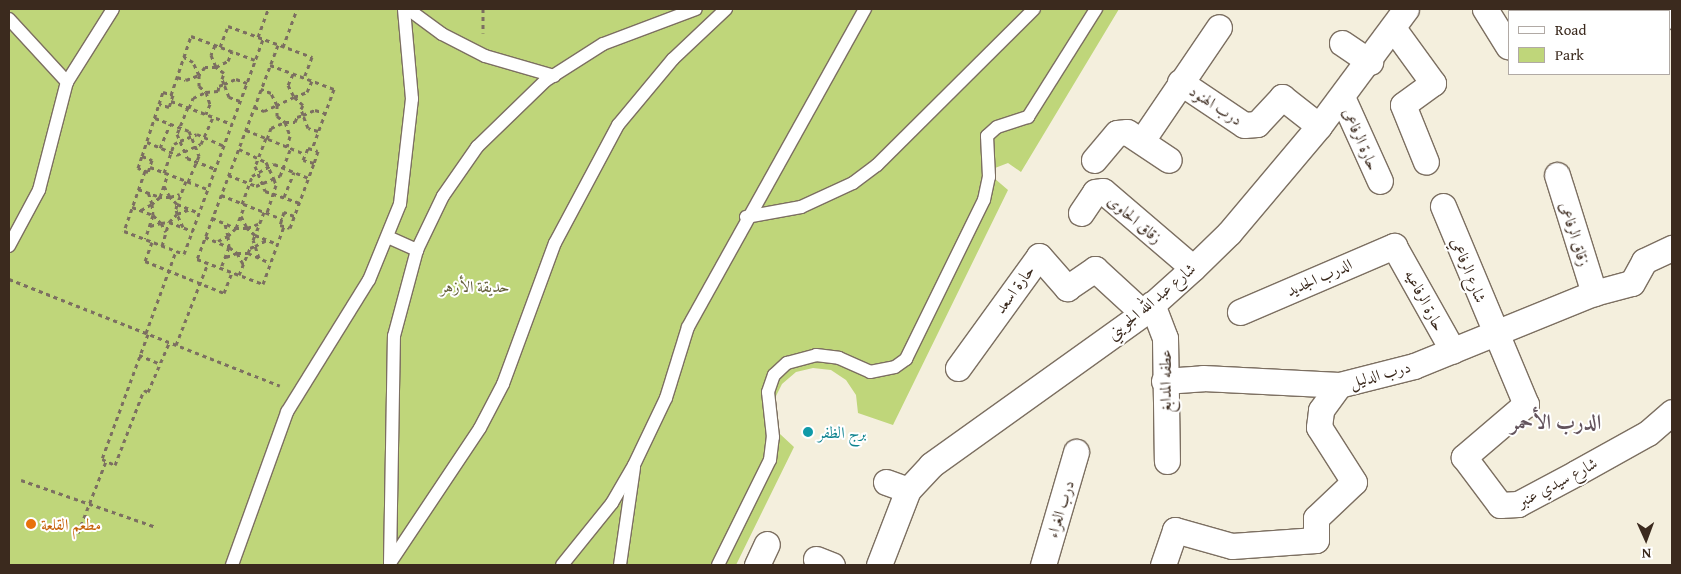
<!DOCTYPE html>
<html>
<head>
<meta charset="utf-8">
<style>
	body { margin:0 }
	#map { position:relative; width:1681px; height:574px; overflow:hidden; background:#f4efdd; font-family:"Gentium Book Plus",Amiri,serif }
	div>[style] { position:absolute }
	.green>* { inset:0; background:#bfd67a }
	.path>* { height:3px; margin-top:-1.5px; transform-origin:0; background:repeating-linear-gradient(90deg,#7c6f61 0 4px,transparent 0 8px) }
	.roads { filter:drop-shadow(1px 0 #7c6f61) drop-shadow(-1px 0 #7c6f61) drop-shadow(0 1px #7c6f61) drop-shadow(0 -1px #7c6f61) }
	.lane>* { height:12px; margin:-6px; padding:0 6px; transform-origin:6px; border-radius:6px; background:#fff }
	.street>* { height:25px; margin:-12.5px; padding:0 12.5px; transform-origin:12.5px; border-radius:12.5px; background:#fff }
	.dots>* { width:14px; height:14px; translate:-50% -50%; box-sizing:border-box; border:2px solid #fff; border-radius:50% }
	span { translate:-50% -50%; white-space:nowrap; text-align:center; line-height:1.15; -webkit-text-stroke:4px #fff; paint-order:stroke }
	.street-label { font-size:16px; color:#3b2a1e }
	.park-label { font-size:16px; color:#635e3a }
	.culture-label { font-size:16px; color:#0d838f }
	.left { translate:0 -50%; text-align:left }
	.food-label { font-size:16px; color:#c56008 }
	.district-label { font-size:21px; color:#63545d; font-weight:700 }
	.frame { position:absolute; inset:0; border:10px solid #3b2a1e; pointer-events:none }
	.legend { position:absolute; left:1508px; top:10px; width:162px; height:65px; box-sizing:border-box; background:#fff; border:1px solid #b1aaa5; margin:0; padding:6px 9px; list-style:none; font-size:15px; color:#3b2a1e }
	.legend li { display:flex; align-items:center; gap:10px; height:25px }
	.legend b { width:25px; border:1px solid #b1aaa5 }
	.north { position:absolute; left:1621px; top:514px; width:50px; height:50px; -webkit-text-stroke:4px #fff; paint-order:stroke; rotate:178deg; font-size:14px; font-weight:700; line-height:20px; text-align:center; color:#3b2a1e }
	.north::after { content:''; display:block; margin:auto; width:18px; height:22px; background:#3b2a1e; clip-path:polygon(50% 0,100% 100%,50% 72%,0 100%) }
</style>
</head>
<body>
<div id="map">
	<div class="green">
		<i style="clip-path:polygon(9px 9px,1119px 9px,1021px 172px,1008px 163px,995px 168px,994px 178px,1008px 190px,893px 425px,858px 413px,856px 395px,846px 380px,831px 370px,813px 368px,796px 372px,782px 384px,774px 400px,774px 418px,780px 434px,794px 447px,736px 565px,9px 565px)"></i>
	</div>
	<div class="path">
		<i style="left:483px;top:9px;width:24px;rotate:90deg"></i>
		<i style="left:258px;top:37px;width:30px;rotate:-70deg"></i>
		<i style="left:215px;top:45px;width:11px;rotate:112deg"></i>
		<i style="left:211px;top:55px;width:13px;rotate:67deg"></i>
		<i style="left:216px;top:67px;width:13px;rotate:-27deg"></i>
		<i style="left:228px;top:61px;width:11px;rotate:-68deg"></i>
		<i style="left:278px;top:45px;width:229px;rotate:110.7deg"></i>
		<i style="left:197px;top:259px;width:71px;rotate:20.7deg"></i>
		<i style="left:263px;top:284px;width:62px;rotate:-70.1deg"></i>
		<i style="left:220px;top:47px;width:22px;rotate:-69deg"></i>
		<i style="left:228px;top:26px;width:32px;rotate:20deg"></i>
		<i style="left:258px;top:37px;width:58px;rotate:20.3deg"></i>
		<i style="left:312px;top:57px;width:22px;rotate:111deg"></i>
		<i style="left:283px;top:47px;width:40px;rotate:-69.8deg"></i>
		<i style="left:270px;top:65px;width:68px;rotate:20.6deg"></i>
		<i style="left:334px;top:89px;width:64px;rotate:110.1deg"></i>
		<i style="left:293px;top:74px;width:12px;rotate:114deg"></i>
		<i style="left:288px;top:85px;width:13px;rotate:63deg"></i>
		<i style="left:294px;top:97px;width:14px;rotate:-21deg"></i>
		<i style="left:307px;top:92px;width:12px;rotate:-66deg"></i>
		<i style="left:177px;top:77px;width:9px;rotate:18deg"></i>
		<i style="left:186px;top:80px;width:14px;rotate:-21deg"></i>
		<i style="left:199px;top:75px;width:14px;rotate:-115deg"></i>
		<i style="left:193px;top:62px;width:10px;rotate:-151deg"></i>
		<i style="left:163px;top:92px;width:10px;rotate:17deg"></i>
		<i style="left:173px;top:95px;width:13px;rotate:108deg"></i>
		<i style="left:169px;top:107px;width:10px;rotate:-163deg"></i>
		<i style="left:159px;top:104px;width:13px;rotate:-72deg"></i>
		<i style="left:171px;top:95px;width:62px;rotate:-71.3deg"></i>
		<i style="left:191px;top:36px;width:68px;rotate:20.6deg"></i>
		<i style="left:171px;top:101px;width:65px;rotate:20.7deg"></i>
		<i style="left:240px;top:101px;width:12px;rotate:-160deg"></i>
		<i style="left:229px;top:97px;width:14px;rotate:-111deg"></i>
		<i style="left:224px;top:84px;width:5px;rotate:-112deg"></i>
		<i style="left:222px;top:79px;width:6px;rotate:-72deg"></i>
		<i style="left:224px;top:73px;width:10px;rotate:-143deg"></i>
		<i style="left:216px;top:67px;width:11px;rotate:180deg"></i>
		<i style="left:205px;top:67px;width:10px;rotate:127deg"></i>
		<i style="left:199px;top:75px;width:11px;rotate:90deg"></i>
		<i style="left:199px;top:86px;width:9px;rotate:41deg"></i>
		<i style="left:206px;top:92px;width:12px;rotate:-5deg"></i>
		<i style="left:218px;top:91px;width:5px;rotate:-79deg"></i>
		<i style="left:219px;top:86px;width:5px;rotate:-22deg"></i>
		<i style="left:224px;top:84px;width:13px;rotate:-23deg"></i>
		<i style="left:236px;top:79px;width:12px;rotate:20deg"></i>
		<i style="left:188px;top:107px;width:29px;rotate:112deg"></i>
		<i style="left:177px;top:134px;width:26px;rotate:67deg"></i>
		<i style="left:187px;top:158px;width:30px;rotate:21deg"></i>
		<i style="left:254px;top:107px;width:11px;rotate:22deg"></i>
		<i style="left:264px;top:111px;width:14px;rotate:-25deg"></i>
		<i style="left:277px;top:105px;width:13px;rotate:-117deg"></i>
		<i style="left:271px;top:93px;width:11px;rotate:-158deg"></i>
		<i style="left:189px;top:108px;width:11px;rotate:-68deg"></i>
		<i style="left:193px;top:98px;width:14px;rotate:-25deg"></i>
		<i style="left:206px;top:92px;width:13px;rotate:72deg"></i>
		<i style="left:210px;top:104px;width:11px;rotate:112deg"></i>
		<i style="left:155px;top:118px;width:36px;rotate:21deg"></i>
		<i style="left:189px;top:131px;width:27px;rotate:68deg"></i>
		<i style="left:199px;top:156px;width:28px;rotate:113deg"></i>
		<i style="left:246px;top:130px;width:64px;rotate:22.1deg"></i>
		<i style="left:318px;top:131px;width:10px;rotate:-163deg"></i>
		<i style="left:308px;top:128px;width:14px;rotate:-111deg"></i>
		<i style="left:303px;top:115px;width:6px;rotate:-108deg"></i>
		<i style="left:301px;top:109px;width:4px;rotate:-63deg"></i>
		<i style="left:303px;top:105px;width:12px;rotate:-138deg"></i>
		<i style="left:294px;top:97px;width:19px;rotate:155deg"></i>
		<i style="left:277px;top:105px;width:11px;rotate:90deg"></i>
		<i style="left:277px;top:116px;width:10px;rotate:37deg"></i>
		<i style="left:285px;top:122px;width:10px"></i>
		<i style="left:295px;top:122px;width:5px;rotate:-68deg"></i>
		<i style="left:297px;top:117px;width:6px;rotate:-18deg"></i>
		<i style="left:303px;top:115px;width:13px;rotate:-23deg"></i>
		<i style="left:315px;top:110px;width:10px;rotate:17deg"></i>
		<i style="left:266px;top:138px;width:30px;rotate:111deg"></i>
		<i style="left:255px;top:166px;width:27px;rotate:68deg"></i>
		<i style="left:265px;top:191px;width:36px;rotate:19deg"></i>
		<i style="left:267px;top:139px;width:12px;rotate:-70deg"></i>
		<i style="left:271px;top:128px;width:15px;rotate:-23deg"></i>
		<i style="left:285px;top:122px;width:15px;rotate:70deg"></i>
		<i style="left:290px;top:136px;width:11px;rotate:105deg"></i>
		<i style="left:147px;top:142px;width:33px;rotate:23deg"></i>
		<i style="left:177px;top:155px;width:26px;rotate:-25deg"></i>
		<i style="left:201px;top:144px;width:30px;rotate:-66deg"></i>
		<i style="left:160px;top:148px;width:26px;rotate:-67deg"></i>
		<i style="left:308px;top:148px;width:10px;rotate:17deg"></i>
		<i style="left:318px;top:151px;width:13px;rotate:108deg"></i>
		<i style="left:314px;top:163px;width:11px;rotate:-165deg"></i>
		<i style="left:303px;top:160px;width:13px;rotate:-67deg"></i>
		<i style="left:239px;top:149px;width:30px;rotate:26deg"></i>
		<i style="left:266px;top:162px;width:19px;rotate:65deg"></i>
		<i style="left:274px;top:179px;width:6px;rotate:72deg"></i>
		<i style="left:276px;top:185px;width:29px;rotate:108deg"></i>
		<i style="left:142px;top:156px;width:55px;rotate:-71.9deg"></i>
		<i style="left:142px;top:156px;width:11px;rotate:22deg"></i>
		<i style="left:152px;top:160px;width:13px;rotate:108deg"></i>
		<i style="left:148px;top:172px;width:11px;rotate:-158deg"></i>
		<i style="left:138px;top:168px;width:13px;rotate:-72deg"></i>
		<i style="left:150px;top:167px;width:61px;rotate:21.1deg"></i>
		<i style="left:145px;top:171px;width:64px;rotate:109.3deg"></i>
		<i style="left:124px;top:231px;width:64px;rotate:21deg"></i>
		<i style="left:184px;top:254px;width:229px;rotate:-69.8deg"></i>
		<i style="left:164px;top:173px;width:31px;rotate:-71deg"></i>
		<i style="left:174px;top:144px;width:7px;rotate:-27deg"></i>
		<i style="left:180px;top:141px;width:18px;rotate:-22deg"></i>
		<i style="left:197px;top:134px;width:30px;rotate:24deg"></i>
		<i style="left:228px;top:175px;width:30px;rotate:21deg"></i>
		<i style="left:256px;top:186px;width:26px;rotate:-23deg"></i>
		<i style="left:280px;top:176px;width:30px;rotate:-69deg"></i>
		<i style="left:186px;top:181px;width:25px;rotate:111deg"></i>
		<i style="left:177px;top:204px;width:24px;rotate:22deg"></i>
		<i style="left:164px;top:186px;width:13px;rotate:61deg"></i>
		<i style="left:170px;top:197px;width:10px;rotate:-17deg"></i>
		<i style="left:138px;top:189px;width:23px;rotate:20deg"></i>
		<i style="left:160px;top:197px;width:24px;rotate:-71deg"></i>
		<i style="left:221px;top:195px;width:66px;rotate:21.5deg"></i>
		<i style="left:284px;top:197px;width:27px;rotate:-68deg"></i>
		<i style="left:242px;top:204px;width:30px;rotate:-70deg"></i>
		<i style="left:252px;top:176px;width:25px;rotate:-29deg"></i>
		<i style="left:274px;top:164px;width:37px;rotate:22deg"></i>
		<i style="left:132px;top:207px;width:22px;rotate:21deg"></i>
		<i style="left:153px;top:215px;width:25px;rotate:108deg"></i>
		<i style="left:141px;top:210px;width:13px;rotate:-29deg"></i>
		<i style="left:152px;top:204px;width:13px;rotate:-108deg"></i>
		<i style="left:264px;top:212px;width:25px;rotate:111deg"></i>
		<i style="left:255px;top:235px;width:24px;rotate:22deg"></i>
		<i style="left:241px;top:216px;width:13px;rotate:63deg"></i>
		<i style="left:247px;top:228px;width:12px;rotate:-20deg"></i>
		<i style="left:294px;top:216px;width:11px;rotate:-158deg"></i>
		<i style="left:284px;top:212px;width:14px;rotate:107deg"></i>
		<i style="left:280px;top:225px;width:10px;rotate:17deg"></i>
		<i style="left:290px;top:228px;width:69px;rotate:-69.7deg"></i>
		<i style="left:212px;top:218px;width:26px;rotate:23deg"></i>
		<i style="left:236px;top:228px;width:25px;rotate:-69deg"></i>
		<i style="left:150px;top:226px;width:11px;rotate:-15deg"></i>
		<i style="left:161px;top:223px;width:10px;rotate:61deg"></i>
		<i style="left:183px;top:227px;width:14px;rotate:-115deg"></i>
		<i style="left:177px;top:214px;width:5px;rotate:-101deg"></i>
		<i style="left:176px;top:209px;width:5px;rotate:-79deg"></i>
		<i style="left:177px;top:204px;width:10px;rotate:-135deg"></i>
		<i style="left:170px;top:197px;width:10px;rotate:180deg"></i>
		<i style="left:160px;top:197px;width:11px;rotate:139deg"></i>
		<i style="left:152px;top:204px;width:11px;rotate:85deg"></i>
		<i style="left:153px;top:215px;width:11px;rotate:45deg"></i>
		<i style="left:161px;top:223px;width:8px;rotate:-7deg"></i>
		<i style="left:169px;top:222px;width:11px;rotate:-45deg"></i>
		<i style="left:177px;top:214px;width:14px;rotate:-21deg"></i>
		<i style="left:205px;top:237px;width:26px;rotate:23deg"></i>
		<i style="left:229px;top:247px;width:22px;rotate:111deg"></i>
		<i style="left:218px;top:241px;width:11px;rotate:-27deg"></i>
		<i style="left:228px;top:236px;width:12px;rotate:-104deg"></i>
		<i style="left:152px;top:242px;width:20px;rotate:110deg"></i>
		<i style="left:145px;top:261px;width:85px;rotate:22.1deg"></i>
		<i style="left:224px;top:293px;width:22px;rotate:-69deg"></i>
		<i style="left:162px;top:246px;width:25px;rotate:-74deg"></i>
		<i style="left:169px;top:222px;width:26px;rotate:21deg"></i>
		<i style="left:226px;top:257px;width:12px;rotate:-20deg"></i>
		<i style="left:237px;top:253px;width:13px;rotate:61deg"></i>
		<i style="left:259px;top:258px;width:19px;rotate:-108deg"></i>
		<i style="left:253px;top:240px;width:5px;rotate:-68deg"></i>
		<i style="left:255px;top:235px;width:11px;rotate:-139deg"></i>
		<i style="left:247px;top:228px;width:11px;rotate:180deg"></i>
		<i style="left:236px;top:228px;width:11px;rotate:135deg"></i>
		<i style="left:228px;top:236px;width:11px;rotate:85deg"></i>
		<i style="left:229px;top:247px;width:10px;rotate:37deg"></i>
		<i style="left:237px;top:253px;width:11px"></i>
		<i style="left:248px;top:253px;width:5px;rotate:-68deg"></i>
		<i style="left:250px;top:248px;width:5px;rotate:-22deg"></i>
		<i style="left:255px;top:246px;width:13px;rotate:-27deg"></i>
		<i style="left:239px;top:275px;width:24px;rotate:-68deg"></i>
		<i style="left:248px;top:253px;width:24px;rotate:24deg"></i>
		<i style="left:9px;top:279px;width:291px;rotate:21.5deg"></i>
		<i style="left:146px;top:333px;width:87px;rotate:-69.9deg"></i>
		<i style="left:148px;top:334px;width:133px;rotate:110.2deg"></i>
		<i style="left:102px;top:459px;width:14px;rotate:25deg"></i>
		<i style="left:115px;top:465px;width:80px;rotate:-68.9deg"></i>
		<i style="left:144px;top:390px;width:4px;rotate:27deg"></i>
		<i style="left:148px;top:392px;width:53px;rotate:-66.8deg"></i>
		<i style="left:176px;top:345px;width:88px;rotate:-68.7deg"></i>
		<i style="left:139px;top:355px;width:23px;rotate:23deg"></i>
		<i style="left:21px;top:480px;width:143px;rotate:19.2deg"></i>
		<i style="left:78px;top:533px;width:77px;rotate:-68.7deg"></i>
	</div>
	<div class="roads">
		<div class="lane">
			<i style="left:408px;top:9px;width:42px;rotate:36.3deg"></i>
			<i style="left:442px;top:34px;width:48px;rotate:27.1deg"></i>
			<i style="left:485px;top:56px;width:72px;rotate:16.2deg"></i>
			<i style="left:9px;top:19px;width:86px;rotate:47.4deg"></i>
			<i style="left:746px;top:217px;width:56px;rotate:-10.3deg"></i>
			<i style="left:801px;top:207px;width:57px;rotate:-24.8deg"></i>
			<i style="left:853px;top:183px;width:30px;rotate:-37deg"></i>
			<i style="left:877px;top:165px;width:221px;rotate:-44.8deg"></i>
			<i style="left:390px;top:238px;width:30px;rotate:24deg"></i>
			<i style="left:9px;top:246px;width:64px;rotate:-61.8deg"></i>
			<i style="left:39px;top:190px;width:112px;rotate:-75.5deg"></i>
			<i style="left:67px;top:82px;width:86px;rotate:-57.8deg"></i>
			<i style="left:390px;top:563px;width:227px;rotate:-89deg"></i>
			<i style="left:394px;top:336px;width:89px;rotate:-75deg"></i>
			<i style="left:417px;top:250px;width:60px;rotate:-64.3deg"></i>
			<i style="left:443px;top:196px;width:60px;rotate:-55.2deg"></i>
			<i style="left:477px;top:147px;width:95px;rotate:-44.1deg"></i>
			<i style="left:545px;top:81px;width:69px;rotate:-32.5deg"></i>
			<i style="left:603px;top:44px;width:99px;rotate:-20.6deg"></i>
			<i style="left:390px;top:563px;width:162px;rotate:-56.3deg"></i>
			<i style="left:480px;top:428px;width:50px;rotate:-62.4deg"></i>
			<i style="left:503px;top:384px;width:150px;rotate:-69.8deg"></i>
			<i style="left:555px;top:243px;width:134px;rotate:-61.9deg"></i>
			<i style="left:618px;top:125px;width:86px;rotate:-50.2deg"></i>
			<i style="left:673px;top:59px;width:73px;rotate:-43.3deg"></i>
			<i style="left:232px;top:565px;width:163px;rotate:-70.2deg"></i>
			<i style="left:287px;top:412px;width:155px;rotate:-58.2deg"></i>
			<i style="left:369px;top:280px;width:82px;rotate:-67.8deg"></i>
			<i style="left:400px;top:204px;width:106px;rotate:-83.5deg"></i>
			<i style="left:412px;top:99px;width:90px;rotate:-95.1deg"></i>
			<i style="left:562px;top:565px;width:80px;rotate:-51.1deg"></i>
			<i style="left:612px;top:503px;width:44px;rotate:-59.9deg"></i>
			<i style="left:634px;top:465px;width:74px;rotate:-64.5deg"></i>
			<i style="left:666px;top:398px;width:74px;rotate:-72.8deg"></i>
			<i style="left:688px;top:327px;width:364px;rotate:-60.9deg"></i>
			<i style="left:620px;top:565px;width:98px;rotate:-81.8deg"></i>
			<i style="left:718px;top:565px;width:117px;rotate:-63.7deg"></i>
			<i style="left:770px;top:460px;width:23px;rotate:-83deg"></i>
			<i style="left:773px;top:437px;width:45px;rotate:-96.3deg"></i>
			<i style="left:768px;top:392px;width:18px;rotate:-71deg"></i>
			<i style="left:774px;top:375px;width:18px;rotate:-43deg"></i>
			<i style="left:787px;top:363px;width:30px;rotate:-15deg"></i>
			<i style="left:816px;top:355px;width:23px;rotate:7deg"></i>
			<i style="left:839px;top:358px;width:34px;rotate:24deg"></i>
			<i style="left:870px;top:372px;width:25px;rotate:-11deg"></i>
			<i style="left:895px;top:367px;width:14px;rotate:-36deg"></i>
			<i style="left:906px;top:359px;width:177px;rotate:-63.9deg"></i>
			<i style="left:984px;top:200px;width:24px;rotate:-78deg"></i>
			<i style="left:989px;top:177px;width:41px;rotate:-92.8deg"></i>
			<i style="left:987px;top:136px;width:13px;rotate:-42deg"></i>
			<i style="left:997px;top:127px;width:33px;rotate:-18deg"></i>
			<i style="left:1028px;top:117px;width:128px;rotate:-57.8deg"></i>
		</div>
		<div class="street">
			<i style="left:1485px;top:9px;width:44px;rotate:58.1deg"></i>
			<i style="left:1668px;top:9px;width:8px;rotate:60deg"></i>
			<i style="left:1393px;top:28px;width:68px;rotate:54deg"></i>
			<i style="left:1433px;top:83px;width:37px;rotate:144deg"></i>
			<i style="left:1403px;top:105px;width:61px;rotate:68deg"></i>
			<i style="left:1342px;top:43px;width:34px;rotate:34deg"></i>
			<i style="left:1180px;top:82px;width:77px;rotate:33.9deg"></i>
			<i style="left:1244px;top:125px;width:13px;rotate:-4deg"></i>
			<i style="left:1257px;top:124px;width:37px;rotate:-47deg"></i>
			<i style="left:1282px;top:97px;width:47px;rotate:38.1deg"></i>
			<i style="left:1342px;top:97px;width:92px;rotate:65.7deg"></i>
			<i style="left:1143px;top:139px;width:135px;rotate:-55.8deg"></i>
			<i style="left:1094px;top:160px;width:35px;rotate:-50deg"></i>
			<i style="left:1117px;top:133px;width:10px;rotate:-6deg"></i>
			<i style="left:1127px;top:132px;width:50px;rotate:33.7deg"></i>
			<i style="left:1557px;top:175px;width:124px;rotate:72.6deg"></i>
			<i style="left:1443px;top:206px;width:215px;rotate:67.3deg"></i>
			<i style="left:1526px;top:404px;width:82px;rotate:139.5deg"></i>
			<i style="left:1464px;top:457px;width:60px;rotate:53.1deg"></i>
			<i style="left:1500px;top:505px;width:18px;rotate:-3deg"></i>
			<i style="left:1518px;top:504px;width:66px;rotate:-28.1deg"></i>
			<i style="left:1576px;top:473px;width:82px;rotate:-29.1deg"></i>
			<i style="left:1648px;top:433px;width:32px;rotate:-41deg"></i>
			<i style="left:1081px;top:213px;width:25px;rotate:-56deg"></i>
			<i style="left:1095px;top:192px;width:8px;rotate:-7deg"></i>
			<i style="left:1103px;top:191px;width:118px;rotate:40.5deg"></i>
			<i style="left:1152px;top:304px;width:36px;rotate:69deg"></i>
			<i style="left:1165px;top:338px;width:123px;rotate:89.1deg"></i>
			<i style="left:1240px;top:312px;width:168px;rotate:-23.2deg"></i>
			<i style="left:1394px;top:246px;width:120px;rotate:60.7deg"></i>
			<i style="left:958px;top:368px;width:138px;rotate:-54.1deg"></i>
			<i style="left:1039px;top:256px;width:43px;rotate:48.8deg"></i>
			<i style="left:1067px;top:288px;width:34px;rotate:-34deg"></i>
			<i style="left:1095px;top:269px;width:65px;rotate:42.5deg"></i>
			<i style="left:1164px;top:381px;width:39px;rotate:-4deg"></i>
			<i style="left:1203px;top:378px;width:136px;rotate:2.9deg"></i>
			<i style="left:886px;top:482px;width:23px;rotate:20deg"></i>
			<i style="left:816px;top:559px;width:17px;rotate:21deg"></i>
			<i style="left:757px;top:565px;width:23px;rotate:-65deg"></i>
			<i style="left:879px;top:565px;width:80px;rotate:-68.9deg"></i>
			<i style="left:908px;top:490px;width:34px;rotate:-47deg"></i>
			<i style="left:931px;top:465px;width:261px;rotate:-35.6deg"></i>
			<i style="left:1143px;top:313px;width:67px;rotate:-42deg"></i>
			<i style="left:1193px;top:268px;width:50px;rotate:-44.2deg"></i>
			<i style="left:1229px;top:233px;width:140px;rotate:-49.9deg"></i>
			<i style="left:1319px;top:126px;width:146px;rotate:-53.4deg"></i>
			<i style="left:1043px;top:565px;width:118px;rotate:-73.7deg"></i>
			<i style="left:1163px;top:565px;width:37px;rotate:-71deg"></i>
			<i style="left:1175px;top:530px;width:59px;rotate:15.7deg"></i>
			<i style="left:1232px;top:546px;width:84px;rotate:-4.1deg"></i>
			<i style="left:1316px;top:540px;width:22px;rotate:-90deg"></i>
			<i style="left:1316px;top:518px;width:52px;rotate:-43.5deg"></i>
			<i style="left:1354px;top:482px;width:65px;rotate:-122.5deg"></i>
			<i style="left:1319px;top:427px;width:17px;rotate:-83deg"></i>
			<i style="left:1321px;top:410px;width:31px;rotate:-54deg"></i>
			<i style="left:1339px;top:385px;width:77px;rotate:-14.2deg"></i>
			<i style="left:1414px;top:366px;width:194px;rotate:-22.1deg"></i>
			<i style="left:1594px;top:293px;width:39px;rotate:-15deg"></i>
			<i style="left:1632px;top:283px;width:25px;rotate:-61deg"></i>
			<i style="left:1644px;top:261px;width:31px;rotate:-25deg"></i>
		</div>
	</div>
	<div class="dots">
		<i style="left:808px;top:432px;background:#0f9aa8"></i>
		<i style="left:31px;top:524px;background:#e8710a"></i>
	</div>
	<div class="street-label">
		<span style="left:1216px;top:105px;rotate:33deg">درب الهنود</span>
		<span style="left:1361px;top:139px;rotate:66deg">حارة الرفاعى</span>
		<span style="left:1135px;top:219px;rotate:40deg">زقاق الحاوى</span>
		<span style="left:1575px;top:234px;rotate:72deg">زقاق الرفاعى</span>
		<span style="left:1469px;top:270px;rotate:68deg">شارع الرفاعي</span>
		<span style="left:1319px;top:277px;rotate:-24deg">الدرب الجديد</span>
		<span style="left:1014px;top:289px;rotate:-54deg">حارة اسعد</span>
		<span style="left:1425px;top:300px;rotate:62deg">حارة الرفاعيه</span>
		<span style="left:1151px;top:301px;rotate:-40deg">شارع عبد الله الجويني</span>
		<span style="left:1380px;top:374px;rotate:-15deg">درب الدليل</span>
		<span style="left:1165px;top:381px;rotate:-90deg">عطفه المدابغ</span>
		<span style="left:1557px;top:482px;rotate:-28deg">شارع سيدي عنبر</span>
		<span style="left:1060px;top:509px;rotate:-73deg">درب الغراء</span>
	</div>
	<div class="park-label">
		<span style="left:475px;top:286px">حديقة الأزهر</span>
	</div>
	<div class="culture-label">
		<span class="left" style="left:818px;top:432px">برج الظفر</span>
	</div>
	<div class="food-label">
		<span class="left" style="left:41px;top:524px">مطعم القلعة</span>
	</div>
	<div class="district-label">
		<span style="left:1556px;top:422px">الدرب الأحمر</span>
	</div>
	<div class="frame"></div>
	<ul class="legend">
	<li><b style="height:6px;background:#fff"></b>Road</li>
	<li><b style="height:14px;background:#bfd67a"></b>Park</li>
	</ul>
	<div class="north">N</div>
</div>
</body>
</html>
